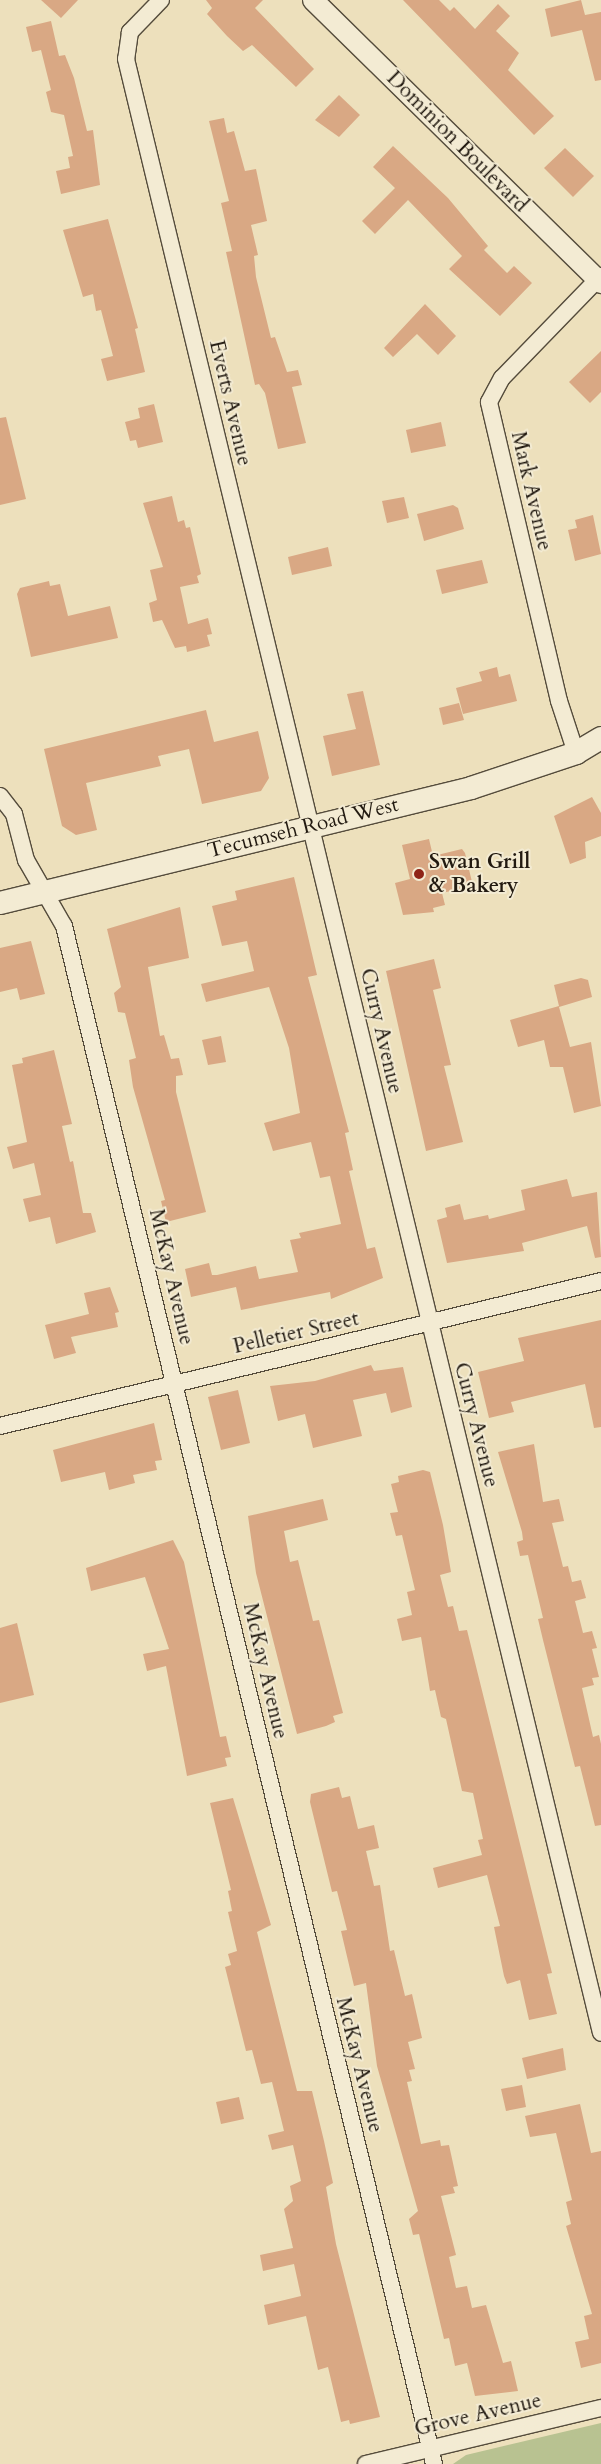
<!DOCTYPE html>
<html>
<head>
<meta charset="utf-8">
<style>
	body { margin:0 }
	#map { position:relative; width:601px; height:2464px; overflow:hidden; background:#ede0bc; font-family:Cardo,serif }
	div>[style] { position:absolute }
	.green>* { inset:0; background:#b8c291 }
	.building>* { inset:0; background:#d9a884 }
	.roads { filter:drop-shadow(1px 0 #554c3c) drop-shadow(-1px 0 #554c3c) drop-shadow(0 1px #554c3c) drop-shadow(0 -1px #554c3c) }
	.minor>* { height:16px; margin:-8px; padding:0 8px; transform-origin:8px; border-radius:8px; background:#f3ebd3 }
	.tertiary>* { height:20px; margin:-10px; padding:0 10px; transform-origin:10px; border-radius:10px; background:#f3ebd3 }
	.secondary>* { height:22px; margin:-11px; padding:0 11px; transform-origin:11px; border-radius:11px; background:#f3ebd3 }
	.dots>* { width:14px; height:14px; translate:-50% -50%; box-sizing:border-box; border:2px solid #f3ebd3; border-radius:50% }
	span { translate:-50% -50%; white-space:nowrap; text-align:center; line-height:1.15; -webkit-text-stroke:4px #f3ebd3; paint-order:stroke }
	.street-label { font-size:21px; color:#221a11 }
	.poi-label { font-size:21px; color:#221a11; font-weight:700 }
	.left { translate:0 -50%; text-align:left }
</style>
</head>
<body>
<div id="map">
	<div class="green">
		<i style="clip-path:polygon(601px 2423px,601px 2464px,453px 2464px,466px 2455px)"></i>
	</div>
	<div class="building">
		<i style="clip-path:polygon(41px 0,78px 0,61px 18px)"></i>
		<i style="clip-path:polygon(206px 0,263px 0,255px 8px,314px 69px,296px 87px,252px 45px,243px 51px,227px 36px,207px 14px,212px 8px)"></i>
		<i style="clip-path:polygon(403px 0,439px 0,450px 11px,454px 7px,475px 29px,498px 4px,510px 16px,496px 31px,519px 53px,508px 70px,554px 116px,534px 135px)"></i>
		<i style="clip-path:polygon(581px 0,585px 15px,601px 12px,601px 80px,595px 81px,582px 30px,551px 37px,545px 9px)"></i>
		<i style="clip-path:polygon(51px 21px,59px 56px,65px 55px,74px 78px,87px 131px,93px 130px,100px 185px,61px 194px,56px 171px,70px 168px,68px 157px,73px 156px,64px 115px,51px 112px,46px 92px,51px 90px,41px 50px,32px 52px,26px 27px)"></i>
		<i style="clip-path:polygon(339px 95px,360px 115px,339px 137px,315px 120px)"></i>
		<i style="clip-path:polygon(224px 118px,227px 133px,234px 131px,245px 171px,256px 169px,267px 221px,251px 225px,258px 255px,254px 256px,256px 277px,271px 338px,275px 337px,287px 372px,298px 370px,302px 385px,292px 387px,306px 443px,278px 449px,265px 393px,259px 384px,255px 385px,226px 252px,232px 251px,221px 203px,229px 201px,209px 121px)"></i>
		<i style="clip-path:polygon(393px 146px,448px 198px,488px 246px,484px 250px,507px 273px,514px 266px,532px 283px,500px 316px,449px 269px,462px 256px,408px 200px,375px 234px,362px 221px,395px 188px,373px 167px)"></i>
		<i style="clip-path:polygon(565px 148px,594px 176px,573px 197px,544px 168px)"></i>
		<i style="clip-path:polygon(108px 219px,138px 328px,135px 329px,145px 372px,107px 381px,101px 359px,113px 356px,101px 310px,96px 311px,93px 294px,83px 297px,63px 230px)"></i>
		<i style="clip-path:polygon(425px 304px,456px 336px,438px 355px,417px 334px,393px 357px,384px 348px)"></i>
		<i style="clip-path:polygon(601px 351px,601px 392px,590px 403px,569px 382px)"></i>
		<i style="clip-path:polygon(154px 404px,163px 442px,138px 448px,136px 440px,130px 441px,125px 422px,140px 418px,138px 408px)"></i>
		<i style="clip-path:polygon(6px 417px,26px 499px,0 505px,0 418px)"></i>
		<i style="clip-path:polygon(441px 422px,446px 446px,411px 453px,406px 430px)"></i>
		<i style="clip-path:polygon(172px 496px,178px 522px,184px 520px,186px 528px,190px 527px,201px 574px,197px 576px,199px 583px,180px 587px,188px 624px,208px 618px,212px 634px,207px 635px,210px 646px,187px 652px,186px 646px,175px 648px,162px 620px,153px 622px,149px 603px,157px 600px,150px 570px,163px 567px,143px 503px)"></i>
		<i style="clip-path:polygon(404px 497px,409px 518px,387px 523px,382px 501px)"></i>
		<i style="clip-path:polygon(453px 505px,458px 508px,464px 529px,424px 541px,417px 514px)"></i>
		<i style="clip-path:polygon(593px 515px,601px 554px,575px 561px,568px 530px,577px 528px,575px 520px)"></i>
		<i style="clip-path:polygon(328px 547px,332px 566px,292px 575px,288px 557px)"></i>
		<i style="clip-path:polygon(482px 560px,488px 583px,442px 594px,436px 570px)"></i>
		<i style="clip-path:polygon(49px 581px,50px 586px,60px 584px,68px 616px,110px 606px,118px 638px,31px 657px,17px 594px,20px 588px)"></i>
		<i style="clip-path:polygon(497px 667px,499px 677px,510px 674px,517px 701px,463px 714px,456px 688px,482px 681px,479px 672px)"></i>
		<i style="clip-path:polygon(363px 691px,380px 765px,332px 776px,323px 736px,356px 729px,347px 694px)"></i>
		<i style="clip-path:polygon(459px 703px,464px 720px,443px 725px,439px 708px)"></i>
		<i style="clip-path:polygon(206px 710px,214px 742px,258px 731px,269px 778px,261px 791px,202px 804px,189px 749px,158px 756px,161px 766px,86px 783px,97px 830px,76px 835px,62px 826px,44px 749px)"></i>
		<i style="clip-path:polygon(592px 797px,601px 813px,601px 836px,585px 842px,586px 858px,570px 864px,554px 816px)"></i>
		<i style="clip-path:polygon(429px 839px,433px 856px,462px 849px,465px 853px,473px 886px,442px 893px,445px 905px,433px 908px,434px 912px,403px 915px,395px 883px,410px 879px,402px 845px)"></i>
		<i style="clip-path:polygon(294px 877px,317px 975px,308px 977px,349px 1132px,345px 1133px,353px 1170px,349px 1171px,367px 1249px,375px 1247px,383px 1278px,331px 1299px,330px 1292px,241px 1310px,236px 1287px,191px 1297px,185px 1269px,209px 1263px,212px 1275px,217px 1275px,256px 1266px,259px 1279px,298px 1272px,290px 1240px,301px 1238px,299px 1233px,341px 1224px,330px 1176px,320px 1178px,311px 1142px,273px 1151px,264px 1123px,300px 1113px,289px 1048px,269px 987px,206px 1002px,201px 984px,254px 971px,247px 941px,222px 946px,212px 906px,237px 900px,235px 891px)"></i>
		<i style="clip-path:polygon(180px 907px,189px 958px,148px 967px,160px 1036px,164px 1035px,171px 1059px,179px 1058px,183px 1075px,176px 1076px,176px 1092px,206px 1212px,166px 1222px,161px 1201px,165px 1200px,133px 1087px,129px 1060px,136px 1058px,125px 1013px,118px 1012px,114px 993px,121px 987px,107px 929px)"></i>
		<i style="clip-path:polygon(31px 941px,45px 994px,20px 1000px,17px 988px,0 992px,0 948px)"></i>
		<i style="clip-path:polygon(434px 959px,441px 988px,433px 990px,451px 1065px,444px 1066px,463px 1142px,426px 1151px,386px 971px)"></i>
		<i style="clip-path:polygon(581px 978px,588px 980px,592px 997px,559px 1007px,570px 1047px,591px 1042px,601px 1106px,574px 1113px,563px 1067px,550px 1067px,544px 1040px,518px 1047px,510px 1020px,559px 1006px,554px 985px)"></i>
		<i style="clip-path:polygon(221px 1036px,226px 1062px,208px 1065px,202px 1040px)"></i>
		<i style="clip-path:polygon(54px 1050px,72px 1124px,62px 1126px,70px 1162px,73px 1161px,83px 1213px,91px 1213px,96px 1232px,56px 1244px,50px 1217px,29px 1222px,23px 1199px,41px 1195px,34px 1163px,13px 1169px,7px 1147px,27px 1142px,12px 1065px,23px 1063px,22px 1058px)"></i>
		<i style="clip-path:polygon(567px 1179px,572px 1197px,597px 1192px,601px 1257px,595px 1258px,587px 1226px,522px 1243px,524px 1251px,447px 1263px,437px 1220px,447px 1217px,445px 1208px,460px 1204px,464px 1220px,488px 1215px,489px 1219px,525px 1210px,521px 1190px)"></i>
		<i style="clip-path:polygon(110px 1287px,119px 1312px,115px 1313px,118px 1327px,71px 1337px,76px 1353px,54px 1359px,45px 1325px,89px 1314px,84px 1293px)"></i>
		<i style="clip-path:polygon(601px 1320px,601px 1427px,594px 1428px,585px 1384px,511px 1402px,514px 1412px,489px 1418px,478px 1372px,524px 1361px,518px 1338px)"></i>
		<i style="clip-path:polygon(371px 1365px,374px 1371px,403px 1367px,412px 1407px,391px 1413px,386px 1393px,353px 1400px,362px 1436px,313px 1448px,305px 1414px,278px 1421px,270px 1386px,315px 1381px)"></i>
		<i style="clip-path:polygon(238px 1390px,250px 1443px,221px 1450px,208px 1397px)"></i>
		<i style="clip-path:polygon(154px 1423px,162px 1460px,155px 1461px,157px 1470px,133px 1475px,135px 1483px,109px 1490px,105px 1472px,61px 1482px,53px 1450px)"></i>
		<i style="clip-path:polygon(534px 1444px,543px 1502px,559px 1499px,564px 1521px,552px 1523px,563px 1567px,568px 1566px,572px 1582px,581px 1580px,586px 1598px,575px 1601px,583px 1633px,592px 1631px,597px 1648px,592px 1649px,599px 1677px,592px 1678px,594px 1685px,582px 1688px,593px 1737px,599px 1735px,601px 1744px,601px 1825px,595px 1826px,580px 1766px,575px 1767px,543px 1640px,538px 1619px,543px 1618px,528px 1555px,520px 1556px,517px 1542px,523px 1540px,522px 1532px,498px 1452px)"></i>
		<i style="clip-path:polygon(423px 1470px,430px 1472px,443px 1525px,451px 1572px,440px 1575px,448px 1607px,453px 1606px,459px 1631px,467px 1630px,552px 1973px,547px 1974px,557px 2014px,529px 2020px,520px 1980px,507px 1984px,504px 1976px,494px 1927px,500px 1926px,487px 1875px,438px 1888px,433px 1868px,482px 1855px,478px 1840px,483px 1839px,473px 1793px,462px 1791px,446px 1719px,441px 1717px,435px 1690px,430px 1691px,421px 1637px,402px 1641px,397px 1619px,412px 1615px,407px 1592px,415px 1590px,402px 1535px,396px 1536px,390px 1513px,398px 1512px,391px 1484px,399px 1482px,398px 1476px)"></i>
		<i style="clip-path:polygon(323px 1499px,328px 1520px,284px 1531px,290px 1562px,298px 1560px,313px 1621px,319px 1620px,343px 1713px,333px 1716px,335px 1722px,326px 1726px,297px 1734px,256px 1573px,248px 1516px)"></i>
		<i style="clip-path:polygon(173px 1540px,184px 1562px,220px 1737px,226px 1736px,231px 1757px,225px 1758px,227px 1766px,187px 1776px,166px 1666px,147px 1671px,143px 1654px,169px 1649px,145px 1577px,91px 1591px,86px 1568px)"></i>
		<i style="clip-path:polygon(17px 1623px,34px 1695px,0 1703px,0 1628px)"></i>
		<i style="clip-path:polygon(339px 1787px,342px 1798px,350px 1796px,358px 1829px,374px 1825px,379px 1848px,366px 1851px,374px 1886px,380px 1885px,390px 1951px,394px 1950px,405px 1996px,412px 1994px,422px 2038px,408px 2042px,415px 2069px,409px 2070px,412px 2081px,407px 2082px,421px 2144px,440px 2140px,441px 2146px,449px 2145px,458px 2186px,453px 2187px,455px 2193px,441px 2196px,456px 2255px,449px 2257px,456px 2288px,467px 2286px,472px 2308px,486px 2305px,503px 2363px,511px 2361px,518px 2391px,475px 2396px,467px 2363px,455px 2366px,449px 2338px,444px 2339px,419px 2234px,413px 2235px,409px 2219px,418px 2211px,377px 2066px,366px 1983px,354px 1986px,341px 1931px,347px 1930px,337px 1891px,332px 1892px,310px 1802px,311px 1794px)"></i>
		<i style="clip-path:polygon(233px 1798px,271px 1925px,257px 1932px,297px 2091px,312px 2091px,324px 2141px,333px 2183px,326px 2187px,336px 2244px,380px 2417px,350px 2424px,349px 2420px,341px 2422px,328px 2367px,318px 2370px,306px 2316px,268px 2325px,264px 2305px,301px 2296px,294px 2264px,263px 2271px,260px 2255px,293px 2248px,284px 2209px,293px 2201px,290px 2186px,301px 2181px,293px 2145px,272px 2150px,268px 2135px,284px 2131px,272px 2082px,261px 2084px,252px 2050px,246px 2051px,225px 1967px,231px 1965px,228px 1954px,237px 1951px,228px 1912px,232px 1911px,228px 1891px,231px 1890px,210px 1803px)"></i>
		<i style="clip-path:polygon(563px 2048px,566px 2070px,527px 2079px,522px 2058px)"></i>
		<i style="clip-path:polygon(522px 2085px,526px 2107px,506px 2111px,501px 2089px)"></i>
		<i style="clip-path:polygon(239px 2097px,244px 2119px,221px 2124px,216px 2102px)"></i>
		<i style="clip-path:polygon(580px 2104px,591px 2153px,601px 2151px,601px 2363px,581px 2368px,575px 2342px,589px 2339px,584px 2316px,592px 2314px,566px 2226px,571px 2224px,566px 2202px,572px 2200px,556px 2133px,530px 2137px,525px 2116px)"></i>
	</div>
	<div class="roads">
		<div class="minor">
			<i style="left:161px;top:0;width:45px;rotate:134.1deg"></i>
			<i style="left:130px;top:32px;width:27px;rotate:98deg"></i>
			<i style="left:126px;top:59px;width:2030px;rotate:76.47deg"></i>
			<i style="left:576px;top:753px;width:55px;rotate:-108.1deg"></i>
			<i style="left:559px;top:701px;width:307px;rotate:-103.2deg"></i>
			<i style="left:489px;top:402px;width:27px;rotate:-62deg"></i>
			<i style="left:502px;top:378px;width:142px;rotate:-45.9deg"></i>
			<i style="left:0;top:796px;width:23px;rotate:52deg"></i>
			<i style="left:14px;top:814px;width:48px;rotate:75.4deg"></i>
			<i style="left:26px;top:860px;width:76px;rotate:60.1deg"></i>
			<i style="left:64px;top:926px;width:1582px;rotate:76.47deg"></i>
			<i style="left:0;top:1426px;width:618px;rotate:-13.56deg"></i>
			<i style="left:366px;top:2464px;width:242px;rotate:-13.4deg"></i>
		</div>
		<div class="tertiary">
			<i style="left:313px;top:0;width:404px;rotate:44.5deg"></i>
		</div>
		<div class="secondary">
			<i style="left:0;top:903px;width:485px;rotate:-13.7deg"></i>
			<i style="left:471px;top:788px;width:111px;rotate:-18.4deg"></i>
			<i style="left:576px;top:753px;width:29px;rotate:-31deg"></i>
		</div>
	</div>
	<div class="dots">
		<i style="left:419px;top:874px;background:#8f2418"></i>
	</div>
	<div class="street-label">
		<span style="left:457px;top:142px;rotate:45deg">Dominion Boulevard</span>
		<span style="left:230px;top:403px;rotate:77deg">Everts Avenue</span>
		<span style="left:531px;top:491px;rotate:77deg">Mark Avenue</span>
		<span style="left:303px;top:828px;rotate:-14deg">Tecumseh Road West</span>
		<span style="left:381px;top:1031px;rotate:77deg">Curry Avenue</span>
		<span style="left:171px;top:1277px;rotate:77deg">McKay Avenue</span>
		<span style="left:296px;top:1333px;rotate:-13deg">Pelletier Street</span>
		<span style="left:476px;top:1425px;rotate:76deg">Curry Avenue</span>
		<span style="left:265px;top:1671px;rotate:77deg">McKay Avenue</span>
		<span style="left:359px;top:2065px;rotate:76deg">McKay Avenue</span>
		<span style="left:478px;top:2415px;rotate:-13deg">Grove Avenue</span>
	</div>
	<div class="poi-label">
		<span class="left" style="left:429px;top:874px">Swan Grill<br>&amp; Bakery</span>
	</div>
</div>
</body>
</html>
